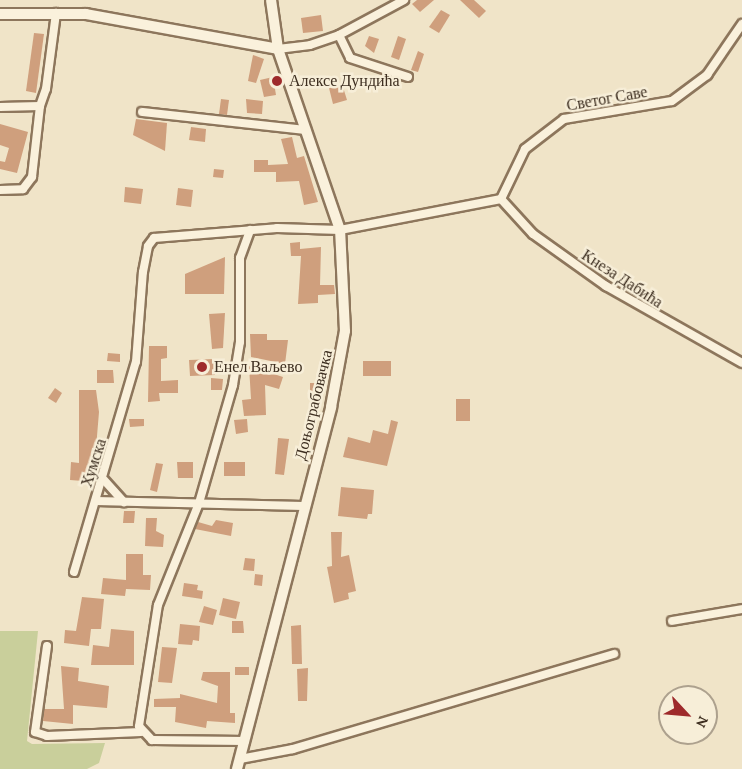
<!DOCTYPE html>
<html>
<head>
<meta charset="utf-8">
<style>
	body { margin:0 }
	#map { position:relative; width:742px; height:769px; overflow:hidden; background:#f0e4c8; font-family:"Crimson Pro",serif }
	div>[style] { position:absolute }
	.green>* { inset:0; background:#c9cf9b }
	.building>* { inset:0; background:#cf9f7d }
	.roads { filter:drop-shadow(2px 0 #8d765c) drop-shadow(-2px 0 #8d765c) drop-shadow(0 2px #8d765c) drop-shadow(0 -2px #8d765c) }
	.street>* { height:8px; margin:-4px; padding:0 4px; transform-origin:4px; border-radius:4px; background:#faf1dc }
	.secondary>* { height:10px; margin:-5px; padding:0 5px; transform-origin:5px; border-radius:5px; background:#faf1dc }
	.dots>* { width:16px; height:16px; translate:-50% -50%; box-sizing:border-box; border:3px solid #f7eed8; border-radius:50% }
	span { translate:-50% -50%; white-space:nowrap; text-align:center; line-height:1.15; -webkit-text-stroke:5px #f7eed8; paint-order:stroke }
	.poi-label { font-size:16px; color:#3d2e20 }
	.left { translate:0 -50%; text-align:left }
	.street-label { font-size:16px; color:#3d2e20 }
	.north { position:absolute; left:658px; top:685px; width:60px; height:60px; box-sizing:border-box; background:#f7eed8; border:2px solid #ada18e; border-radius:50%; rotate:116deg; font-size:16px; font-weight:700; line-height:24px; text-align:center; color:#3d2e20 }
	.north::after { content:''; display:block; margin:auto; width:21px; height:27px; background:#9e2a2b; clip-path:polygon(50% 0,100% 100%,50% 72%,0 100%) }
</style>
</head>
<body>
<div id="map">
	<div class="green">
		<i style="clip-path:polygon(0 631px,38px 631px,27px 741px,32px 744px,105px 743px,99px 763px,87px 769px,0 769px)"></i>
	</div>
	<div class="building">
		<i style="clip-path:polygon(417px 0,434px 0,420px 12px,412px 4px)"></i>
		<i style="clip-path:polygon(460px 0,474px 0,486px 11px,479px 18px)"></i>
		<i style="clip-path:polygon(441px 10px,450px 15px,439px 33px,429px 27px)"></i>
		<i style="clip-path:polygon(321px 15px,323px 31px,303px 33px,301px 18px)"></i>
		<i style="clip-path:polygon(34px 33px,44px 34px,36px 93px,26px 91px)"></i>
		<i style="clip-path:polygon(369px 36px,379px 39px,374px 53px,365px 46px)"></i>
		<i style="clip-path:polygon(398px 36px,406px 39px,399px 60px,391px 57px)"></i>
		<i style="clip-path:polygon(418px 51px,424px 54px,418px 72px,411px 70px)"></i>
		<i style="clip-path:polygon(253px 55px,264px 59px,256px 83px,248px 81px)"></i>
		<i style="clip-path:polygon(273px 77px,276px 95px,264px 97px,260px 80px)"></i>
		<i style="clip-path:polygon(342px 84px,347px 100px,333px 104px,329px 88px)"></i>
		<i style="clip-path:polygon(221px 99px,229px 100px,227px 115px,219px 114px)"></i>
		<i style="clip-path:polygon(246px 99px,263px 101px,262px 114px,247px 113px)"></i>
		<i style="clip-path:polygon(136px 119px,167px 123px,165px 151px,133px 135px)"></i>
		<i style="clip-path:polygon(0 124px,28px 132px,17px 173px,0 169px,0 161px,5px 162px,9px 148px,0 145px)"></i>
		<i style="clip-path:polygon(191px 127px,206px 129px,205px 142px,189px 140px)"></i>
		<i style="clip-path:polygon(292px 137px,297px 158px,304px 156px,318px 202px,304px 205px,299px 181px,276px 182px,276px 172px,254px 172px,254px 160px,268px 160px,268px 165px,288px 164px,281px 139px)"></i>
		<i style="clip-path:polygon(214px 169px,224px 170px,223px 178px,213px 177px)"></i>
		<i style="clip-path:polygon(125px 187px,143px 189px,141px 204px,124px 202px)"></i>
		<i style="clip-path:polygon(178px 188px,193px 190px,191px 207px,176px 205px)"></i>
		<i style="clip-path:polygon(300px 242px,300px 252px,300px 249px,321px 247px,320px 285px,334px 285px,335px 294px,318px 295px,318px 303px,298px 304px,301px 256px,291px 256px,290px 243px)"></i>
		<i style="clip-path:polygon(225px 257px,224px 294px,185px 294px,185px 274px)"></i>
		<i style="clip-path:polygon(225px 313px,223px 348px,212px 349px,209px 314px)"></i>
		<i style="clip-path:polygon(250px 334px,267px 334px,267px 340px,288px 340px,285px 364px,251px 357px)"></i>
		<i style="clip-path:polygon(149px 346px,167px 346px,167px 358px,161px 359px,161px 381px,178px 380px,178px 393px,159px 393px,160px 401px,148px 402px)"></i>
		<i style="clip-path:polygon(108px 353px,120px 354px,120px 362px,107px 361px)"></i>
		<i style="clip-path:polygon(214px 359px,215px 375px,190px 376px,189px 360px)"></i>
		<i style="clip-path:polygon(363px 361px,391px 361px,391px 376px,363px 376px)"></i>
		<i style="clip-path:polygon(249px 366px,283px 377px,279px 389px,265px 385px,266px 415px,244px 416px,242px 400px,251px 399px)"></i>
		<i style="clip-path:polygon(97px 370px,113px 370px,114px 383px,97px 383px)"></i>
		<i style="clip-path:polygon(211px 378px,223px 379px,222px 390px,211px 390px)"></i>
		<i style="clip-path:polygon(310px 383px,322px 383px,322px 394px,310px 393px)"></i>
		<i style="clip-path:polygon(55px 388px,62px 393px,56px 403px,48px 398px)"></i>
		<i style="clip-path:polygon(79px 390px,96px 390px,99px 412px,96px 448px,92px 448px,87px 479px,83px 481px,70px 480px,71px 462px,79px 463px)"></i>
		<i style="clip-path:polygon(456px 399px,470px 399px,470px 421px,456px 421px)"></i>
		<i style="clip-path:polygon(129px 419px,144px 419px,144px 426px,130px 427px)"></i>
		<i style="clip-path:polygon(247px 419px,248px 432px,236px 434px,234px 420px)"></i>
		<i style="clip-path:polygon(391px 420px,398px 422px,387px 466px,343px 457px,348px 437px,370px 443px,373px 430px,388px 434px)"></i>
		<i style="clip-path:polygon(278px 438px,289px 439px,284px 475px,275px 474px)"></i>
		<i style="clip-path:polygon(177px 462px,193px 462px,193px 478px,178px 478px)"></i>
		<i style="clip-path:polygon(224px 462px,245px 462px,245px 476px,224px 476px)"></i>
		<i style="clip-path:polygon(156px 463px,163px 464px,157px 492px,150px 490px)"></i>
		<i style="clip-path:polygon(341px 487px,374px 490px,372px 514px,368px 514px,367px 519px,338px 516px)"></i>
		<i style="clip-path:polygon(124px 511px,135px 511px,134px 523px,123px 523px)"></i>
		<i style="clip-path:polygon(146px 518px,157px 518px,156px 531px,164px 535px,163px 547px,145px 546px)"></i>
		<i style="clip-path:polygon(216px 520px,233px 523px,231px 536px,195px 529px,198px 522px,212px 526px)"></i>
		<i style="clip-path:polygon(331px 532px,342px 532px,341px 557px,349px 555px,356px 591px,348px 593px,349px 599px,334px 603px,327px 567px,332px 566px)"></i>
		<i style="clip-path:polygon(126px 554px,143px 554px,143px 575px,151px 575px,150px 590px,126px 589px,125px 596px,101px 594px,103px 578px,126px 580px)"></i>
		<i style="clip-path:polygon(245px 558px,255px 559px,254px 571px,243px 570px)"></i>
		<i style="clip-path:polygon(255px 574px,263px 575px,262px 586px,254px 585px)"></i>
		<i style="clip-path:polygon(184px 583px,198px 585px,197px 590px,203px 591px,202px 599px,182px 596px)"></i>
		<i style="clip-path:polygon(82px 597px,104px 599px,101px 629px,91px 629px,89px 646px,64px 643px,65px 630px,76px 631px)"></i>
		<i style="clip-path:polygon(223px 598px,240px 602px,236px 619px,219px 615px)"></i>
		<i style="clip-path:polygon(204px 606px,217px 610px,213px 625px,199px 622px)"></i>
		<i style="clip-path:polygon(232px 621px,243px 621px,244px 633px,232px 633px)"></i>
		<i style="clip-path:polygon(180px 624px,200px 626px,199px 641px,193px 640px,192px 645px,178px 644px)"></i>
		<i style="clip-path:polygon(301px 625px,302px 664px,292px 664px,291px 626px)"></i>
		<i style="clip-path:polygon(111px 629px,134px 631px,134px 665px,91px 665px,93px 645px,109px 647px)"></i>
		<i style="clip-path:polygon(162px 647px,177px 648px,172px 683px,158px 682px)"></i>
		<i style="clip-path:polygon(61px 666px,79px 668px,78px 681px,109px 686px,107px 708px,73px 705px,73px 724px,43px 721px,44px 709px,64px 709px)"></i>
		<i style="clip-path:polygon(235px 667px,249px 667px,249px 675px,235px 675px)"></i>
		<i style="clip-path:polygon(308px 668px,307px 701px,298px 701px,297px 669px)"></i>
		<i style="clip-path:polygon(203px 672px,230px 672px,230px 713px,235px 713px,235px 723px,207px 721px,206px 728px,175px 722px,176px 707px,154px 707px,154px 699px,180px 698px,180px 694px,217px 703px,218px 686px,201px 680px)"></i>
	</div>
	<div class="roads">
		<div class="street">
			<i style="left:339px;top:35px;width:25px;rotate:64deg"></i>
			<i style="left:350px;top:58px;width:61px;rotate:18.1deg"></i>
			<i style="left:278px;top:49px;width:32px;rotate:-7deg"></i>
			<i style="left:310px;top:45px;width:31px;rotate:-19deg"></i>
			<i style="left:339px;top:35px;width:74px;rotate:-28.3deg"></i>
			<i style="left:0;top:107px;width:40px;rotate:-1.4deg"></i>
			<i style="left:40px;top:106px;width:18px;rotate:-71deg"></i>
			<i style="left:46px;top:89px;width:77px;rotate:-82.5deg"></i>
			<i style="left:142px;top:112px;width:165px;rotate:6.3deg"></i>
			<i style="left:0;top:190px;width:23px;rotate:-2deg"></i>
			<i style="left:23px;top:189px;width:15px;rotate:-53deg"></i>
			<i style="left:32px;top:177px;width:71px;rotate:-83.6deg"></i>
			<i style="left:501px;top:199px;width:47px;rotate:47.6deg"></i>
			<i style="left:533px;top:234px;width:90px;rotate:35.5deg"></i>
			<i style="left:606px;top:286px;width:156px;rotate:29.5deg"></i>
			<i style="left:104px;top:480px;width:30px;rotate:48deg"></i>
			<i style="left:96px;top:501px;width:207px;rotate:1.4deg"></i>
			<i style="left:74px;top:572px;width:219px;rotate:-73.6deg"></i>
			<i style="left:136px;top:362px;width:90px;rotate:-85.6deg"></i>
			<i style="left:143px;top:272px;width:26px;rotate:-79deg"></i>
			<i style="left:148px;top:246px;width:10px;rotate:-53deg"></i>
			<i style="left:154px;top:238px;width:123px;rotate:-4.6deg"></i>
			<i style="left:277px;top:228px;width:63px;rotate:1.8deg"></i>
			<i style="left:340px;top:230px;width:164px;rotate:-10.9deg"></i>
			<i style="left:501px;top:199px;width:55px;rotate:-64.4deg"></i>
			<i style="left:525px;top:149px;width:49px;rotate:-37.6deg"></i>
			<i style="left:564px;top:119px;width:109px;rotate:-9.5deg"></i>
			<i style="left:672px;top:101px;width:44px;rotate:-36.6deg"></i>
			<i style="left:707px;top:75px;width:62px;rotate:-55.5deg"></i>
			<i style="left:672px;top:621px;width:71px;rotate:-9.7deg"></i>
			<i style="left:47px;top:646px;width:87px;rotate:97.9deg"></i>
			<i style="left:35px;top:732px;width:13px;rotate:18deg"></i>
			<i style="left:47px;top:736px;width:94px;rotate:-2.4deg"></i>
			<i style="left:245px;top:741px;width:93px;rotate:-179.4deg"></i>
			<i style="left:152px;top:740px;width:19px;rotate:-133deg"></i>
			<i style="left:139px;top:726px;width:122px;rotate:-81.1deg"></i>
			<i style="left:158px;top:605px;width:110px;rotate:-68.1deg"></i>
			<i style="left:199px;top:503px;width:123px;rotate:-73.9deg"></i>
			<i style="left:233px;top:385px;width:44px;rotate:-80.8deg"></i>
			<i style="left:240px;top:342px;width:84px;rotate:-90deg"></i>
			<i style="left:240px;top:258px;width:30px;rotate:-70deg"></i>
			<i style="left:240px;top:759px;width:54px;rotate:-10.7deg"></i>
			<i style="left:293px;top:749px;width:335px;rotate:-16.5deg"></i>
		</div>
		<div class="secondary">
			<i style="left:0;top:14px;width:86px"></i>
			<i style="left:86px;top:14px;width:195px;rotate:10.3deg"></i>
			<i style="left:237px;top:769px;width:374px;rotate:-75.4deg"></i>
			<i style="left:331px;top:407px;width:77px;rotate:-79.6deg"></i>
			<i style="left:345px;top:331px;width:101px;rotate:-92.8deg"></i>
			<i style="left:340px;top:230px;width:191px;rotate:-108.9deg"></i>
			<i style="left:278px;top:49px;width:49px;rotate:-98.1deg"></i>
		</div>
	</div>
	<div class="dots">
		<i style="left:277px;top:81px;background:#9e2a2b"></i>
		<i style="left:202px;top:367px;background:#9e2a2b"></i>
	</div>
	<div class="poi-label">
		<span class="left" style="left:289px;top:81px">Алексе Дундића</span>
		<span class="left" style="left:214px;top:367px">Енел Ваљево</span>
	</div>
	<div class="street-label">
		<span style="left:607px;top:99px;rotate:-10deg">Светог Саве</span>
		<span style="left:622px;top:279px;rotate:33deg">Кнеза Дабића</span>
		<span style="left:314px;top:405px;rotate:-76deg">Доњограбовачка</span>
		<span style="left:94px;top:463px;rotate:-72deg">Хумска</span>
	</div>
	<div class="north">N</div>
</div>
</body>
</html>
